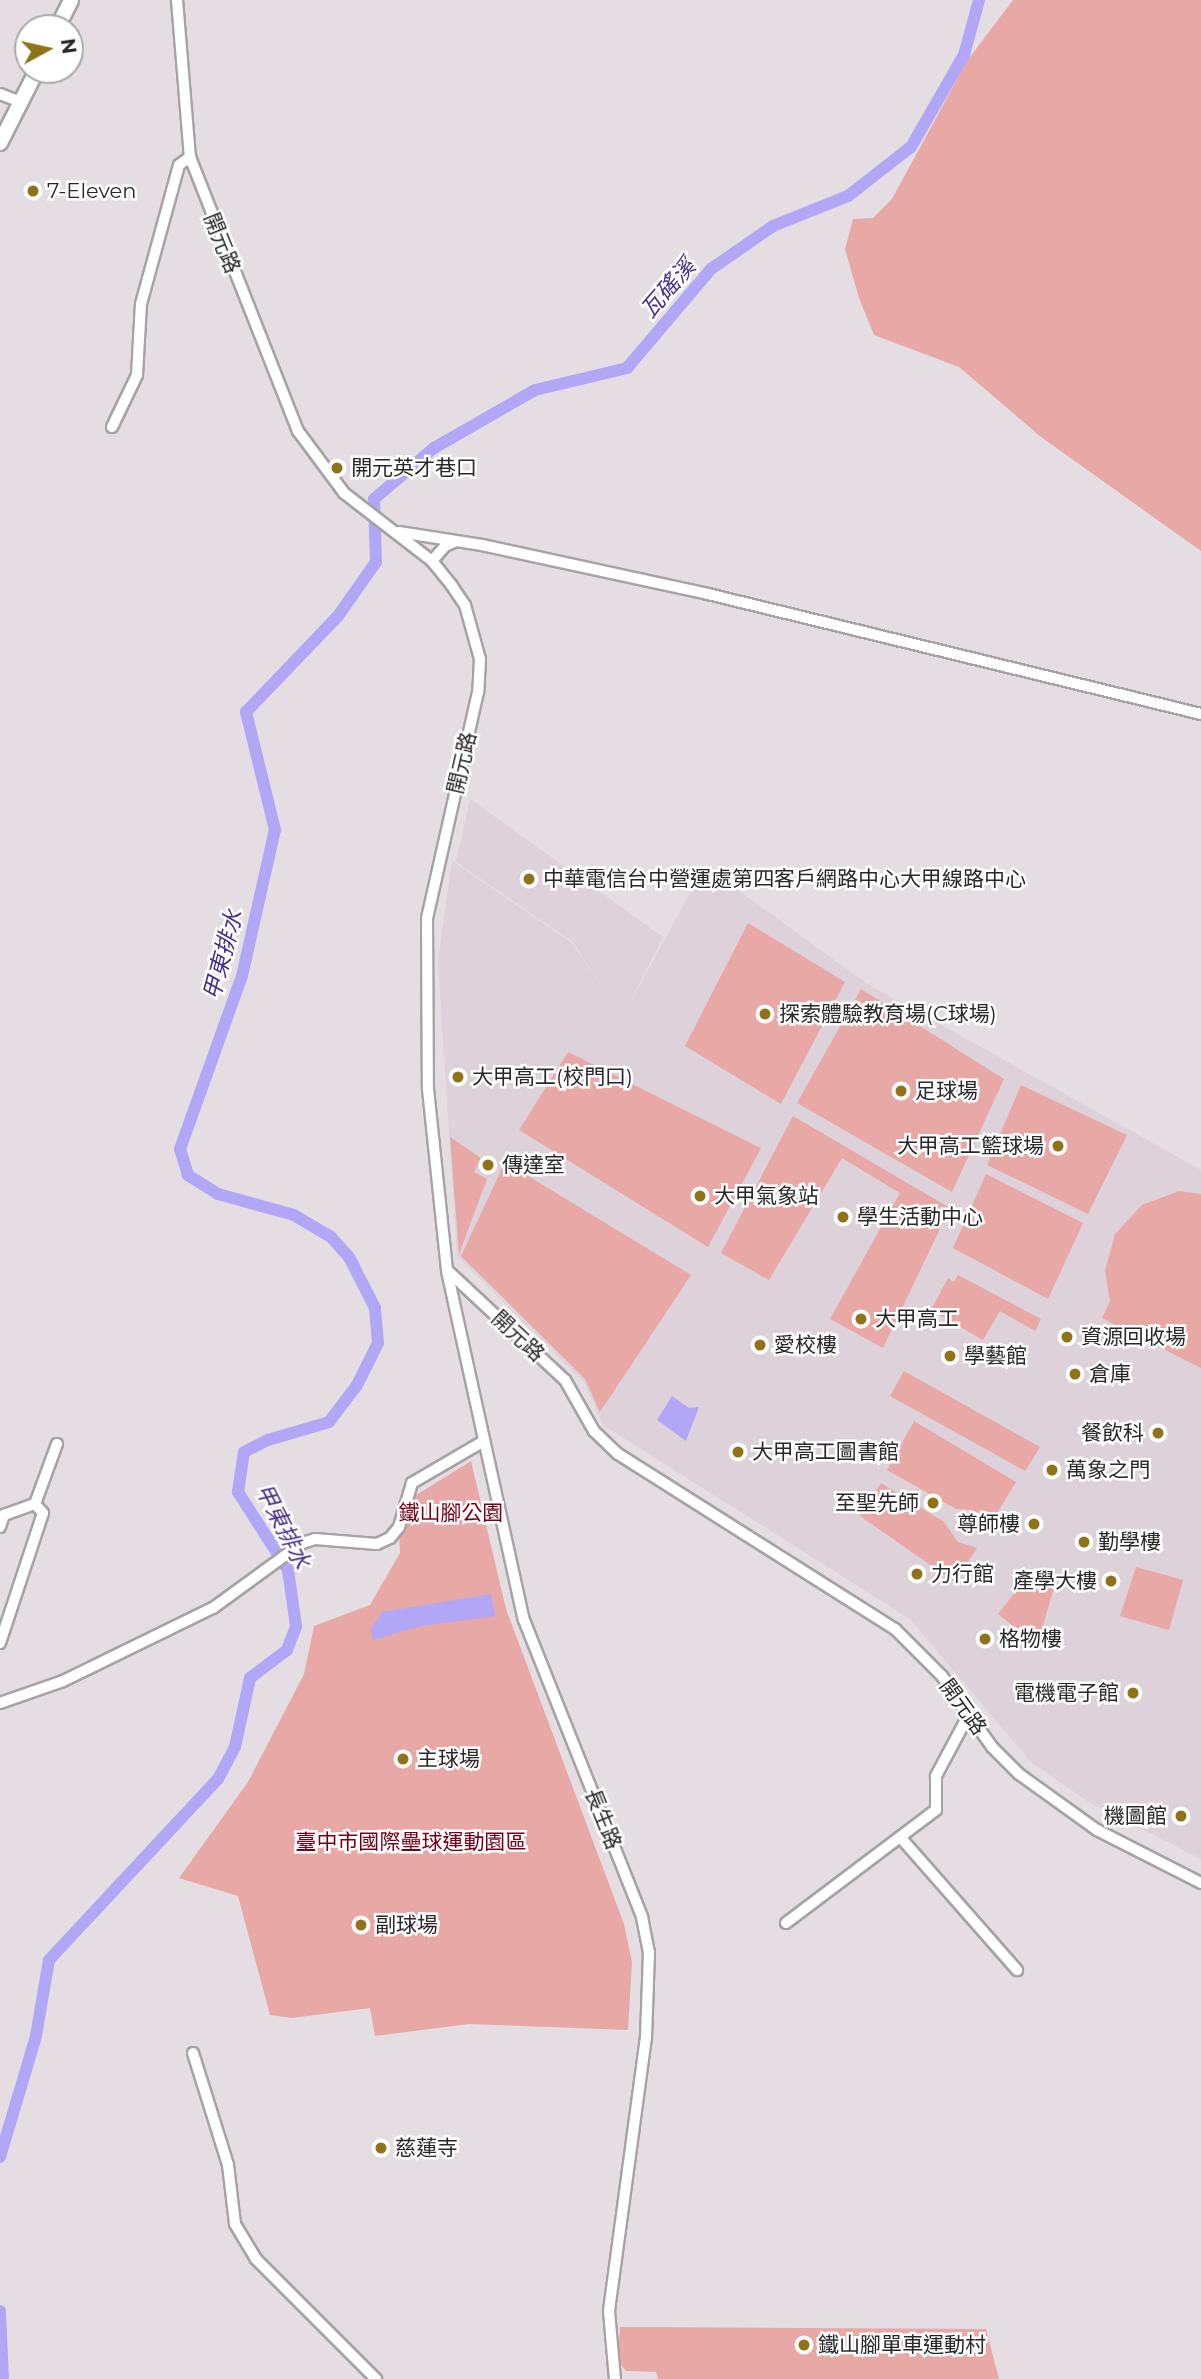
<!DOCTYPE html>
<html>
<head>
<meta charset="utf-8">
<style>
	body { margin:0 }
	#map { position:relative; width:1201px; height:2379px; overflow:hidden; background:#e4dee2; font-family:Montserrat,"Noto Sans TC",sans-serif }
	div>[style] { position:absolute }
	.built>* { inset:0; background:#ddd1da }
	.green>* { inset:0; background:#e7a8a6 }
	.water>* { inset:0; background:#b1a7f6 }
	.canal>* { height:12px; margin:-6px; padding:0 6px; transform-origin:6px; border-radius:6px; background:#b1a7f6 }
	.roads { filter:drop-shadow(2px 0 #a8a2a6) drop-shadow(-2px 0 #a8a2a6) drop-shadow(0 2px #a8a2a6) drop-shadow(0 -2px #a8a2a6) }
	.minor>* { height:10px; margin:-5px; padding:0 5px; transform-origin:5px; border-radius:5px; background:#fff }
	.major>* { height:14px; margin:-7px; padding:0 7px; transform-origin:7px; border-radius:7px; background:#fff }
	.dots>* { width:19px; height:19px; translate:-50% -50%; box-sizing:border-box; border:4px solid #fff; border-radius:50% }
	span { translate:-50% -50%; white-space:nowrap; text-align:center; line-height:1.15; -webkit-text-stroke:5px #fff; paint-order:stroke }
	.poi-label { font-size:21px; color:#2a282a }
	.left { translate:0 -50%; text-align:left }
	.right { translate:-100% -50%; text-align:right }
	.street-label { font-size:21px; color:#2a282a }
	.park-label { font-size:21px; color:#720016 }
	.water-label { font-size:23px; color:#47318b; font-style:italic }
	.north { position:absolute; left:14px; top:14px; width:70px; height:70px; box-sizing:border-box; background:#fff; border:2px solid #aaa9aa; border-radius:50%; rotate:82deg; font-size:19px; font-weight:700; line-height:28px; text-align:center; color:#2a282a }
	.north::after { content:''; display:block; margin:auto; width:24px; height:32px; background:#907318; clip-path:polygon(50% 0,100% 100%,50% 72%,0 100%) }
</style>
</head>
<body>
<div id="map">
	<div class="built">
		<i style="clip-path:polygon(470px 799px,663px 937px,624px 1014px,705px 866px,866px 983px,1201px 1170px,1201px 1859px,1090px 1803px,1031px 1762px,910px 1619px,603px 1425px,584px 1382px,457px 1256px,438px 962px,452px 861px,572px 943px,608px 996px,573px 942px,456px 862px)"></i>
	</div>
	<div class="green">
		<i style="clip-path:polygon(1013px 0,1201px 0,1201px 551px,1041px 437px,959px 367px,874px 335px,859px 298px,845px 249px,853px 219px,873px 218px,892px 199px,967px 61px)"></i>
		<i style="clip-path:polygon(748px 923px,845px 982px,781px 1104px,685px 1046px)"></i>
		<i style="clip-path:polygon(861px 989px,1004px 1079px,952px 1192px,797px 1103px)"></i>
		<i style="clip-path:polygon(568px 1052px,761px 1148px,708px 1247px,519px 1130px)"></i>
		<i style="clip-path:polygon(1021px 1085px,1127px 1135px,1088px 1214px,987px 1165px)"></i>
		<i style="clip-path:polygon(793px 1116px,950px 1208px,883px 1348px,830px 1319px,900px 1193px,842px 1158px,769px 1280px,721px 1253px)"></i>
		<i style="clip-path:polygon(450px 1137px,481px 1158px,474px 1172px,487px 1179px,459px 1254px)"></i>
		<i style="clip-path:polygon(505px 1162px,691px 1275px,600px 1412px,585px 1379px,461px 1256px)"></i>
		<i style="clip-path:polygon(986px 1174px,1083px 1223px,1048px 1299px,953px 1248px)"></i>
		<i style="clip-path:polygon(1179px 1191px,1201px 1194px,1201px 1368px,1102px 1318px,1110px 1301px,1105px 1271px,1115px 1234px,1142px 1205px)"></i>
		<i style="clip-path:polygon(958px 1275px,1041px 1319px,1035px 1331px,1000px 1311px,983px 1340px,931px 1310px,948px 1278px,954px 1282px)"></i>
		<i style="clip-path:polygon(904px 1371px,1040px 1447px,1025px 1471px,890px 1396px)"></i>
		<i style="clip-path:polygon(914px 1421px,1016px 1482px,993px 1520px,972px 1510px,956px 1509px,887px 1470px)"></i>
		<i style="clip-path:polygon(471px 1461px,506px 1609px,624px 1924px,632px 1962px,628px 2030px,469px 2024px,375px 2036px,370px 2008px,292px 2018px,270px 2015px,238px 1896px,179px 1878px,248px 1782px,304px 1674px,314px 1626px,370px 1605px,400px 1553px,399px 1532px,413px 1497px)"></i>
		<i style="clip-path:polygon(881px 1483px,944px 1522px,958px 1542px,977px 1548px,955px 1582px,860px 1516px)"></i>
		<i style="clip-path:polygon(1136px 1567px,1183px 1580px,1169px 1630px,1120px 1616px)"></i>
		<i style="clip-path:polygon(1024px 1581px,1039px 1591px,1046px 1581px,1055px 1585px,1037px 1645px,998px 1614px)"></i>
		<i style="clip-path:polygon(620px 2327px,986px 2329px,999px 2379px,658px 2379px,656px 2372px,626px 2371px,618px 2361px)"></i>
	</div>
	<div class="water">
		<i style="clip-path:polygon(672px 1396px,689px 1408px,699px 1407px,686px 1441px,657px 1420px)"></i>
		<i style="clip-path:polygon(491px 1594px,495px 1616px,421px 1626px,373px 1640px,371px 1629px,382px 1612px)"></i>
	</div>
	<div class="canal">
		<i style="left:0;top:2157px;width:126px;rotate:-73.4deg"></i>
		<i style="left:36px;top:2036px;width:77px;rotate:-80.3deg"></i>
		<i style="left:49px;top:1960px;width:248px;rotate:-47deg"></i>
		<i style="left:218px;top:1779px;width:36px;rotate:-62deg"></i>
		<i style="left:235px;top:1747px;width:71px;rotate:-77.7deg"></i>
		<i style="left:250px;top:1678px;width:46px;rotate:-37.1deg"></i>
		<i style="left:287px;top:1650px;width:26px;rotate:-69deg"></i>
		<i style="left:296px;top:1626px;width:57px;rotate:-98.1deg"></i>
		<i style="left:288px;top:1570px;width:93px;rotate:-122.7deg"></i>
		<i style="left:238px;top:1492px;width:40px;rotate:-81.5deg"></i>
		<i style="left:244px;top:1452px;width:27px;rotate:-27deg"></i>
		<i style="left:268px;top:1440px;width:64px;rotate:-16.4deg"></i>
		<i style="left:329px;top:1422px;width:46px;rotate:-52.9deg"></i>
		<i style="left:357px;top:1385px;width:47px;rotate:-63.4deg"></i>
		<i style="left:378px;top:1343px;width:35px;rotate:-95deg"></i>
		<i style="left:375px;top:1308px;width:57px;rotate:-117deg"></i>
		<i style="left:349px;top:1257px;width:27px;rotate:-132deg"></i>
		<i style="left:331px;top:1237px;width:43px;rotate:-149.3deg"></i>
		<i style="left:294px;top:1215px;width:79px;rotate:-164.6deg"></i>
		<i style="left:218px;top:1194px;width:36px;rotate:-148deg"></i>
		<i style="left:188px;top:1175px;width:27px;rotate:-107deg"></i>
		<i style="left:180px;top:1149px;width:184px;rotate:-70.3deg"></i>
		<i style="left:242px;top:976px;width:150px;rotate:-77.3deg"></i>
		<i style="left:275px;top:830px;width:122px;rotate:-103.8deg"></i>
		<i style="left:246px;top:712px;width:133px;rotate:-46.2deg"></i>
		<i style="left:338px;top:616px;width:66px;rotate:-54.9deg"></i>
		<i style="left:376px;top:562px;width:63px;rotate:-91.8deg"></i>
		<i style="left:374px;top:499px;width:79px;rotate:-40.4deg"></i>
		<i style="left:434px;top:448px;width:116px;rotate:-29.9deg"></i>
		<i style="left:535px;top:390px;width:95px;rotate:-13.4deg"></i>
		<i style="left:627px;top:368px;width:130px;rotate:-49.7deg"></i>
		<i style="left:711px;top:269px;width:75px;rotate:-34.7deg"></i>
		<i style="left:773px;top:226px;width:81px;rotate:-21.8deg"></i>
		<i style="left:848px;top:196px;width:80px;rotate:-37.9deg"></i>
		<i style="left:911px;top:147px;width:106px;rotate:-60.1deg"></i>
		<i style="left:964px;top:55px;width:57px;rotate:-74.7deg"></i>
		<i style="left:0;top:2311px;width:68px;rotate:87.5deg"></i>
	</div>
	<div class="roads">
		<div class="minor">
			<i style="left:177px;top:0;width:158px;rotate:85.3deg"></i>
			<i style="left:190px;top:157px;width:295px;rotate:68.5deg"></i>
			<i style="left:298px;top:431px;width:77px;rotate:53.4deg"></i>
			<i style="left:344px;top:493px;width:111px;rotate:37.7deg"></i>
			<i style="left:432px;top:561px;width:32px;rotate:51deg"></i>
			<i style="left:452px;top:586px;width:23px;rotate:56deg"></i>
			<i style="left:465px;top:605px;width:56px;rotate:74.5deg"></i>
			<i style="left:480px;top:659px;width:33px;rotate:93deg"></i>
			<i style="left:478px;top:692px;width:232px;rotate:102.7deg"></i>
			<i style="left:427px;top:918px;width:171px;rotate:89.7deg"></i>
			<i style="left:428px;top:1089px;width:183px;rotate:84deg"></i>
			<i style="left:447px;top:1271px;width:357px;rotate:77.6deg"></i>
			<i style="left:524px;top:1620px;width:320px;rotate:68.3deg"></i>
			<i style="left:642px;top:1917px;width:36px;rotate:79deg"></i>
			<i style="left:649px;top:1952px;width:85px;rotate:92deg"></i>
			<i style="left:646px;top:2037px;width:276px;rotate:97.7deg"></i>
			<i style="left:609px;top:2311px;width:68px;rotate:85deg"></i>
			<i style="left:0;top:94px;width:22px;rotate:21deg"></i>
			<i style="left:112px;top:427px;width:58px;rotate:-64.3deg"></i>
			<i style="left:137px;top:375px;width:71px;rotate:-86.8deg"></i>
			<i style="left:141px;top:304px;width:144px;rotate:-74.7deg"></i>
			<i style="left:179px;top:165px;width:14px;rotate:-36deg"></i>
			<i style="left:399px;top:532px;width:84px;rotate:8.9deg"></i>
			<i style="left:482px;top:545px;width:231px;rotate:12.2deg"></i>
			<i style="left:708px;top:594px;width:507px;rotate:13.68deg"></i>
			<i style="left:432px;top:561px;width:20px;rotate:-49deg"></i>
			<i style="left:445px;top:546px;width:12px;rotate:-24deg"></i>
			<i style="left:448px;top:1271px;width:160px;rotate:43deg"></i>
			<i style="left:565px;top:1380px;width:59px;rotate:60.4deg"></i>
			<i style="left:594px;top:1431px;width:33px;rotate:44deg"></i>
			<i style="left:618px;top:1454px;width:328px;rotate:32.3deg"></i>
			<i style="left:895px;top:1629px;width:66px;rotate:45deg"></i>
			<i style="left:942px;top:1676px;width:87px;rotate:54.8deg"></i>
			<i style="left:992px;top:1747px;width:38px;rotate:45deg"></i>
			<i style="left:1019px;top:1774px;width:96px;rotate:35.7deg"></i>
			<i style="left:1097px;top:1830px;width:117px;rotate:27deg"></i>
			<i style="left:0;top:1527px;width:13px;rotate:-72deg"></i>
			<i style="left:4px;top:1515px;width:33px;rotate:-20deg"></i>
			<i style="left:35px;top:1504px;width:64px;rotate:-69.9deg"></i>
			<i style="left:0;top:1643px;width:137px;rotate:-71.7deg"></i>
			<i style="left:43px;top:1513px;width:12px;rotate:-132deg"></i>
			<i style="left:0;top:1703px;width:67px;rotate:-19.2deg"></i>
			<i style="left:63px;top:1681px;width:167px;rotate:-26deg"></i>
			<i style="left:213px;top:1608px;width:110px;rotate:-36.1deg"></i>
			<i style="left:302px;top:1543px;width:14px;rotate:-17deg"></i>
			<i style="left:315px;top:1539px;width:62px;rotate:4.6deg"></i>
			<i style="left:377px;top:1544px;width:14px;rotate:-25deg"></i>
			<i style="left:390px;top:1538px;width:14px;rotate:-51deg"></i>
			<i style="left:399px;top:1527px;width:46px;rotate:-73.5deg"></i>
			<i style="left:412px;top:1483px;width:83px;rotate:-30.3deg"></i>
			<i style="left:901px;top:1838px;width:176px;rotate:48.7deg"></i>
			<i style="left:786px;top:1923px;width:188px;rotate:-37deg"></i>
			<i style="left:936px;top:1810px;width:34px;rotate:-90deg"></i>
			<i style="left:936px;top:1776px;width:70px;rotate:-62deg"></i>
			<i style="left:193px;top:2053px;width:117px;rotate:72.6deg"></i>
			<i style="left:228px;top:2165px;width:59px;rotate:83.2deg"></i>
			<i style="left:235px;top:2224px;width:41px;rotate:59deg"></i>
			<i style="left:256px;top:2259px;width:170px;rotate:45deg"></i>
		</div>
		<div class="major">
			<i style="left:57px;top:28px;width:31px;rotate:-63deg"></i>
			<i style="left:0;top:143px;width:82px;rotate:-63.1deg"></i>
		</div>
	</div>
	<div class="dots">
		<i style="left:33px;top:191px;background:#907318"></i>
		<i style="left:337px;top:468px;background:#907318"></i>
		<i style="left:529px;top:879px;background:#907318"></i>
		<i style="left:765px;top:1014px;background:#907318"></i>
		<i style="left:458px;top:1077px;background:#907318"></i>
		<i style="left:901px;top:1091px;background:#907318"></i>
		<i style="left:1058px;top:1146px;background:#907318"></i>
		<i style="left:488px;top:1165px;background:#907318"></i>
		<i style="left:700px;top:1196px;background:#907318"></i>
		<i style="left:843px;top:1217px;background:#907318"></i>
		<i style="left:861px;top:1319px;background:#907318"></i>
		<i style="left:1067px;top:1337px;background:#907318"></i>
		<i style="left:760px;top:1345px;background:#907318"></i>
		<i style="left:950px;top:1356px;background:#907318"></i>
		<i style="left:1075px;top:1374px;background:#907318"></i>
		<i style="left:1158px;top:1433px;background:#907318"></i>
		<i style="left:738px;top:1452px;background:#907318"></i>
		<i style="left:1052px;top:1470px;background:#907318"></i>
		<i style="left:933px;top:1503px;background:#907318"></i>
		<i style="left:1034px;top:1524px;background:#907318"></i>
		<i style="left:1084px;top:1542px;background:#907318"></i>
		<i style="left:917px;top:1574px;background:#907318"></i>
		<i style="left:1111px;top:1581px;background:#907318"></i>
		<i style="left:985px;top:1639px;background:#907318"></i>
		<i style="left:1133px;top:1693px;background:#907318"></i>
		<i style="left:403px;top:1759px;background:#907318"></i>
		<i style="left:1181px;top:1816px;background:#907318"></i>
		<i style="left:361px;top:1925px;background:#907318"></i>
		<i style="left:381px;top:2148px;background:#907318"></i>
		<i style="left:804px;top:2345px;background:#907318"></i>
	</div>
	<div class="poi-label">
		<span class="left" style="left:47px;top:191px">7-Eleven</span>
		<span class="left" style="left:351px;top:468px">開元英才巷口</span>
		<span class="left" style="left:543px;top:879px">中華電信台中營運處第四客戶網路中心大甲線路中心</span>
		<span class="left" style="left:779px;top:1014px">探索體驗教育場(C球場)</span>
		<span class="left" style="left:472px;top:1077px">大甲高工(校門口)</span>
		<span class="left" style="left:915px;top:1091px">足球場</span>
		<span class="right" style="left:1044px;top:1146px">大甲高工籃球場</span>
		<span class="left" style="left:502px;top:1165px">傳達室</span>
		<span class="left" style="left:714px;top:1196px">大甲氣象站</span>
		<span class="left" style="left:857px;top:1217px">學生活動中心</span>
		<span class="left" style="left:875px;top:1319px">大甲高工</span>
		<span class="left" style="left:1081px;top:1337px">資源回收場</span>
		<span class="left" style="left:774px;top:1345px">愛校樓</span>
		<span class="left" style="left:964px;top:1356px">學藝館</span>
		<span class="left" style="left:1089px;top:1374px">倉庫</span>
		<span class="right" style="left:1144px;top:1433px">餐飲科</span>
		<span class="left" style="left:752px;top:1452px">大甲高工圖書館</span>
		<span class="left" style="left:1066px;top:1470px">萬象之門</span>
		<span class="right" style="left:919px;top:1503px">至聖先師</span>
		<span class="right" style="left:1020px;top:1524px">尊師樓</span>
		<span class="left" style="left:1098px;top:1542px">勤學樓</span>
		<span class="left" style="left:931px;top:1574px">力行館</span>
		<span class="right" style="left:1097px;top:1581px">產學大樓</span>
		<span class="left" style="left:999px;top:1639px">格物樓</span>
		<span class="right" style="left:1119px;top:1693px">電機電子館</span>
		<span class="left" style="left:417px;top:1759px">主球場</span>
		<span class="right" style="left:1167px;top:1816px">機圖館</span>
		<span class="left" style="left:375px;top:1925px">副球場</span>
		<span class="left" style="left:395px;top:2148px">慈蓮寺</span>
		<span class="left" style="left:818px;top:2345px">鐵山腳單車運動村</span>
	</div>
	<div class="street-label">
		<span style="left:222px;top:243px;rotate:68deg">開元路</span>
		<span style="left:462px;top:763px;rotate:-77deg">開元路</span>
		<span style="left:518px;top:1336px;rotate:43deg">開元路</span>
		<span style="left:963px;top:1707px;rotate:54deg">開元路</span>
		<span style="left:603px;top:1819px;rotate:68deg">長生路</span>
	</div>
	<div class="park-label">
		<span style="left:451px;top:1513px">鐵山腳公園</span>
		<span style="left:411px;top:1842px">臺中市國際壘球運動園區</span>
	</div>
	<div class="water-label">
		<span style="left:668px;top:288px;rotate:-49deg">瓦磘溪</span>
		<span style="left:223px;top:955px;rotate:-75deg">甲東排水</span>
		<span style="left:283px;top:1526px;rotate:63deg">甲東排水</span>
	</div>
	<div class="north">N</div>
</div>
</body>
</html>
